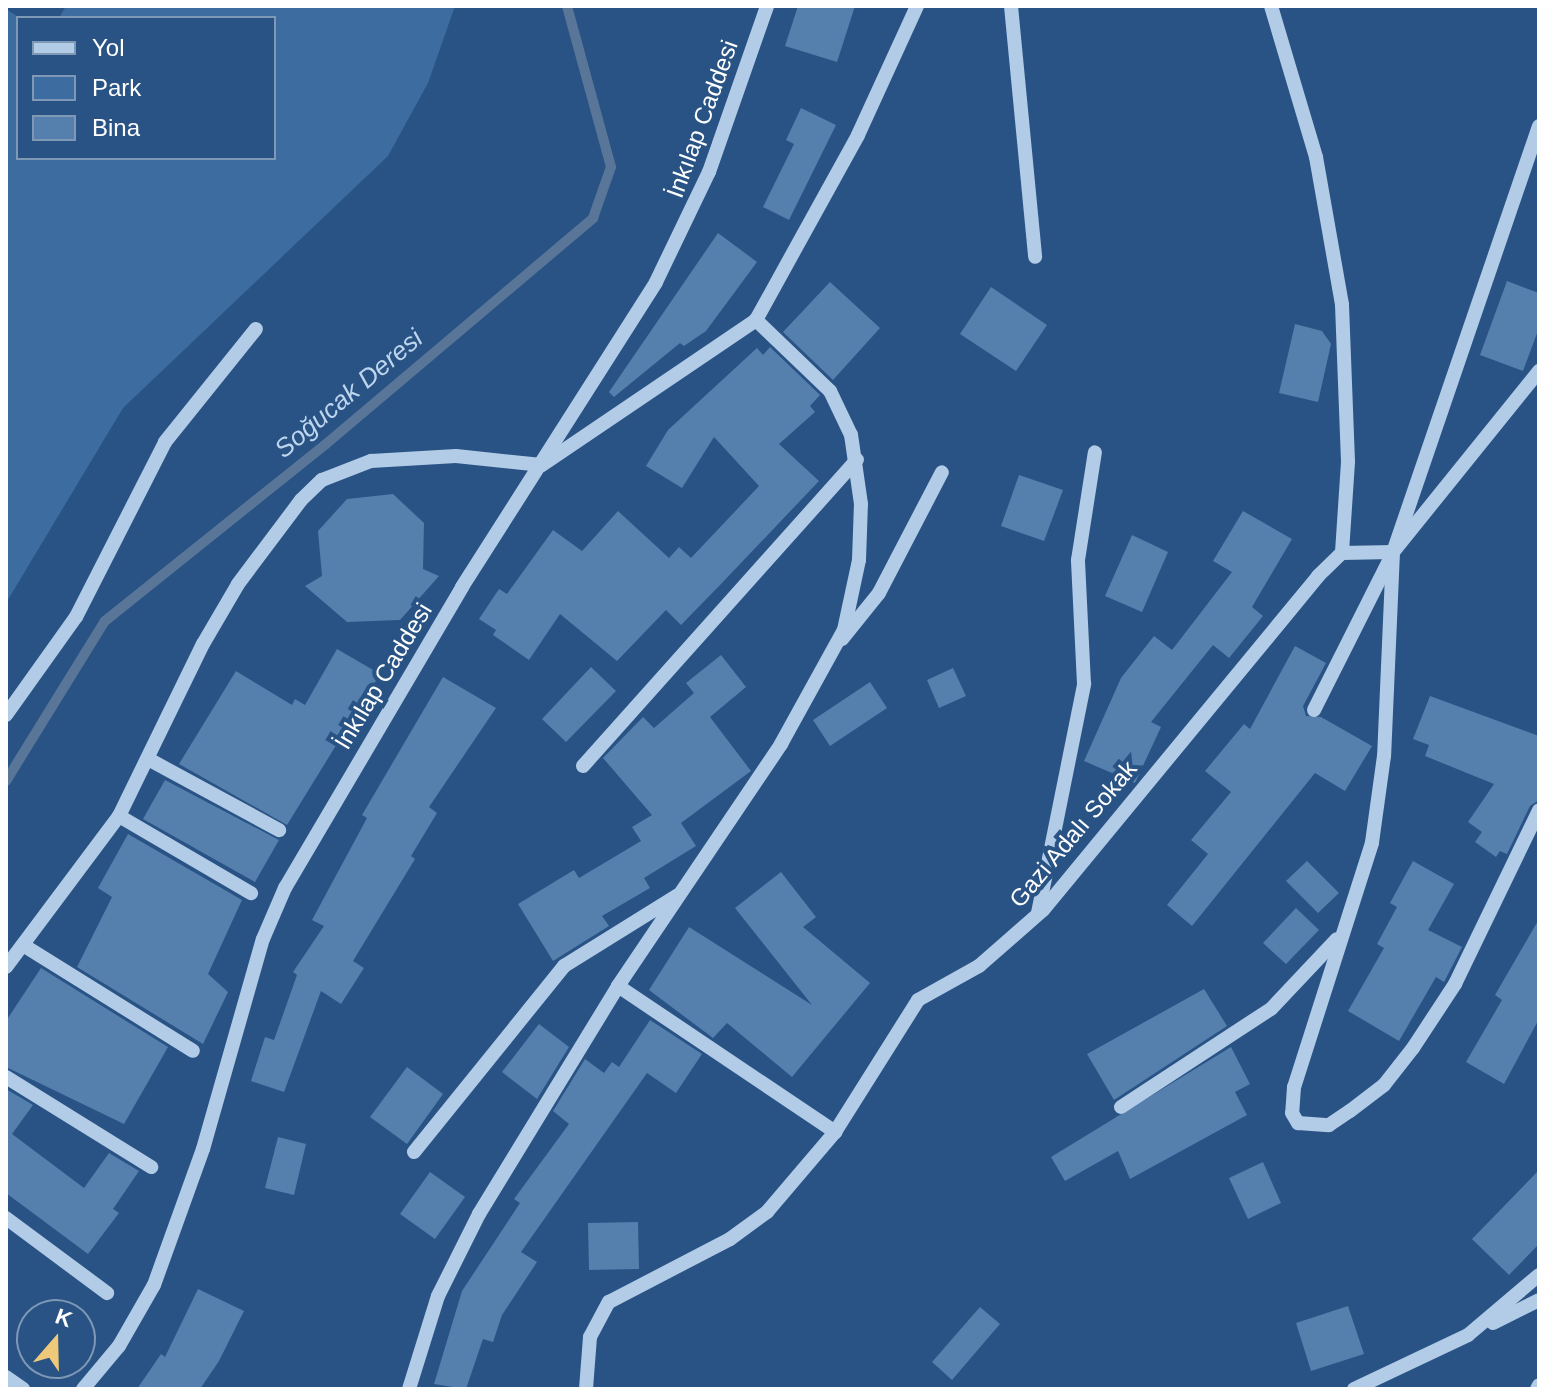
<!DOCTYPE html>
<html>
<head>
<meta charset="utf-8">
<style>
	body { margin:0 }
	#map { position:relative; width:1545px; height:1395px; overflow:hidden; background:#285384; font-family:Helvetica,sans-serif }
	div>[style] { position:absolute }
	.green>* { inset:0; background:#3d6da0 }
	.stream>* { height:10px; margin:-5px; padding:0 5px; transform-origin:5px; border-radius:5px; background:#597698 }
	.building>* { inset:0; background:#557fad }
	.minor>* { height:14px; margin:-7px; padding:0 7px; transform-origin:7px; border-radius:7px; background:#b2cbe7 }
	span { translate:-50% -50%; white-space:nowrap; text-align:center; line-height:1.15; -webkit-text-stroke:8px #285384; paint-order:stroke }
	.street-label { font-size:24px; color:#fff }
	.water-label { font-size:26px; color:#bed5ee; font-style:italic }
	.frame { position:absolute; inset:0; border:8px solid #fff; pointer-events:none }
	.legend { position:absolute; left:16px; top:16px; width:260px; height:144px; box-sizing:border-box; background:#285384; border:2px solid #7e98b5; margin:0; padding:10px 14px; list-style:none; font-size:24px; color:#fff }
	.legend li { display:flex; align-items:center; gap:16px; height:40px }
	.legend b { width:40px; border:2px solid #7e98b5 }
	.north { position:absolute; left:16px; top:1299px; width:80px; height:80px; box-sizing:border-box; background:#285384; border:2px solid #7e98b5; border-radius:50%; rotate:20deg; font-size:22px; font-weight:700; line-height:32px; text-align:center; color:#fff }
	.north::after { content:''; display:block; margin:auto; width:28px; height:36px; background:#eec979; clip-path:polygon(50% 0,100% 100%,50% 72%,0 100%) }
</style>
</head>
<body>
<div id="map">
	<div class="green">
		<i style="clip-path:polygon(66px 6px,455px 6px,428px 83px,388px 156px,123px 408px,6px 603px,6px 9px,20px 18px,18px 158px,274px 158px,274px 18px,59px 18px)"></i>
	</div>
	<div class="stream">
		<i style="left:6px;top:781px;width:188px;rotate:-58.3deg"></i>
		<i style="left:105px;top:621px;width:283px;rotate:-38.7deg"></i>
		<i style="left:326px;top:444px;width:350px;rotate:-40.2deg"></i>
		<i style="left:593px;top:218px;width:54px;rotate:-70.6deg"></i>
		<i style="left:611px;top:167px;width:167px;rotate:-105.3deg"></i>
	</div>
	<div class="building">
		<i style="clip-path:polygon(798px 6px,855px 6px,837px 62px,785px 46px)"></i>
		<i style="clip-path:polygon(801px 108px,836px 125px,789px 220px,763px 207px,794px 144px,786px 140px)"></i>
		<i style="clip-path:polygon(718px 233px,757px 262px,706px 331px,684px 346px,680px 343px,614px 397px,609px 392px)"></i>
		<i style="clip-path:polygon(1507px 281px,1539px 293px,1539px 328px,1523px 371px,1480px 355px)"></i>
		<i style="clip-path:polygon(830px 282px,880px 328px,833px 380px,783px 332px)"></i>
		<i style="clip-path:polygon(991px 287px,1047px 325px,1016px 371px,960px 334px)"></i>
		<i style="clip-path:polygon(1295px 324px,1322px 331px,1331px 344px,1318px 402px,1279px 393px)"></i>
		<i style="clip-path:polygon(770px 347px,820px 395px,810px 406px,815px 412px,779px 444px,819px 481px,721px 584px,681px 625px,666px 610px,617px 661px,560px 614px,529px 660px,493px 635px,496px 630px,479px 619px,499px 589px,507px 594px,553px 530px,582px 551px,618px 511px,669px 558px,679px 547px,691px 558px,759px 486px,714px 437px,682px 488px,646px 466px,668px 430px,757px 348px,763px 355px)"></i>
		<i style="clip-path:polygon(1019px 475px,1063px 490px,1044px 541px,1001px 526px)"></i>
		<i style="clip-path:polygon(393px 494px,424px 523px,423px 569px,439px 576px,400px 620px,347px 622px,305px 586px,322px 576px,318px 531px,347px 499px)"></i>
		<i style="clip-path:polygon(1243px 511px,1292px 539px,1252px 607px,1263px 616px,1229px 658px,1213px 645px,1151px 722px,1161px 727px,1135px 783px,1084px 761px,1121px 678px,1154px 636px,1172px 650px,1232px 572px,1213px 561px)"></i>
		<i style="clip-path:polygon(1132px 535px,1168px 552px,1142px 612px,1105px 596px)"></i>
		<i style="clip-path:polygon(1295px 646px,1326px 663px,1303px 706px,1306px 716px,1321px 717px,1372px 746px,1345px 791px,1315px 773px,1192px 926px,1167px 905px,1208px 854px,1191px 840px,1231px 792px,1205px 771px,1244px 724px,1250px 729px)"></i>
		<i style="clip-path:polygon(337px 649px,380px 674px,287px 825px,179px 764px,236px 671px,292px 705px,295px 699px,305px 705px)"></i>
		<i style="clip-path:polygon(721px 655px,746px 687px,710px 717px,751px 771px,681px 823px,696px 846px,644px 878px,650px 888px,602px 916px,609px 926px,553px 961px,518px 904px,574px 870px,579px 878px,641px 841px,632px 827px,652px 815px,603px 758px,643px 717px,654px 728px,694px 693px,686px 683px)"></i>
		<i style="clip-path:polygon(591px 667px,616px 691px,566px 742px,542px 719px)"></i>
		<i style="clip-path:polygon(953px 668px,966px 696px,939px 708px,927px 680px)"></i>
		<i style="clip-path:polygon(443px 677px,496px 708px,429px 807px,437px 813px,411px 856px,415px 859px,353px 961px,364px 968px,341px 1004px,321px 991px,284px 1092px,251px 1081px,265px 1037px,274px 1040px,297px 975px,293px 972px,324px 926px,312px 920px,367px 818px,362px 815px)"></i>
		<i style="clip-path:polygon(870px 682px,887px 708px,830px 746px,813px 720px)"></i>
		<i style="clip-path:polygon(1430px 696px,1539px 736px,1539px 800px,1530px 806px,1507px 854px,1500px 851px,1496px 857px,1475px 842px,1482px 832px,1468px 822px,1494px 784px,1425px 756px,1429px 745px,1413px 739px)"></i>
		<i style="clip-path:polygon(165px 780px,279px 840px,255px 882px,143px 819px)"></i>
		<i style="clip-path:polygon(128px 834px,242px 900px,208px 974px,228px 992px,203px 1044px,77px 967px,112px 897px,98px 888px)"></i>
		<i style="clip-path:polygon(1307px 861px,1339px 893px,1318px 913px,1286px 881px)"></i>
		<i style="clip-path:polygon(1413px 861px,1454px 884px,1428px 930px,1462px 947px,1444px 982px,1436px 977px,1399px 1041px,1348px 1011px,1384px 948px,1377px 944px,1397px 907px,1390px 903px)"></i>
		<i style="clip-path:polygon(781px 872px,816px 917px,803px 927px,870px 983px,792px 1077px,727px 1023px,713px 1038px,649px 990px,689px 927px,812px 1005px,735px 908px)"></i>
		<i style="clip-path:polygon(1296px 908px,1319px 930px,1286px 964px,1263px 943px)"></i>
		<i style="clip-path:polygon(1539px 919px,1539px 1019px,1504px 1084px,1466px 1062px,1502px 1000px,1495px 995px)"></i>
		<i style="clip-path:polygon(41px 968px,168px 1047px,124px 1124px,6px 1067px,6px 1021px)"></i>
		<i style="clip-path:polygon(1204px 989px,1227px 1026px,1114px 1100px,1087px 1054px)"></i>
		<i style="clip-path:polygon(650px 1020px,702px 1054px,676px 1093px,647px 1073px,521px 1252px,537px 1262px,502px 1315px,493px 1342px,483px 1339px,466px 1389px,434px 1384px,462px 1291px,520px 1203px,514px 1199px,569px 1124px,553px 1111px,585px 1059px,604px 1073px,612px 1062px,619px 1067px)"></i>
		<i style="clip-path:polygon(539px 1024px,569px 1047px,537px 1099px,502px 1072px)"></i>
		<i style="clip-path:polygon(1231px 1047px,1250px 1084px,1235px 1092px,1247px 1115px,1130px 1179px,1118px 1151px,1065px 1181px,1051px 1157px)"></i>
		<i style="clip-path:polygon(407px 1067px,443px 1094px,407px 1144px,370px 1117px)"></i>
		<i style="clip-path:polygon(6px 1089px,33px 1105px,12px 1134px,84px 1188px,109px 1153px,139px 1171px,113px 1209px,119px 1213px,88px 1254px,6px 1193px)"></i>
		<i style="clip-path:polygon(278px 1137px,306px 1144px,294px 1195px,265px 1188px)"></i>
		<i style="clip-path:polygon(1263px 1162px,1281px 1203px,1248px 1219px,1229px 1178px)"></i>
		<i style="clip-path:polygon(1539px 1170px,1539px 1244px,1509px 1275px,1472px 1239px)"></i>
		<i style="clip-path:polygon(430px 1172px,465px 1197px,435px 1239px,400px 1214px)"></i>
		<i style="clip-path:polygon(638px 1222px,639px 1269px,589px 1270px,588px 1223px)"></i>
		<i style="clip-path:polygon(198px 1289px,244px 1311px,219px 1361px,200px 1389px,137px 1389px,161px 1354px,165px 1357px)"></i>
		<i style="clip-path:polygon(1348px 1306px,1364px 1354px,1311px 1371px,1296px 1323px)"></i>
		<i style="clip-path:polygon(980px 1307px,1000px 1324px,952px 1380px,932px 1362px)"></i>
	</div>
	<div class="minor">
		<i style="left:1011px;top:6px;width:252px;rotate:84.5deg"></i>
		<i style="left:1271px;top:6px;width:158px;rotate:73.4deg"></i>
		<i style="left:1316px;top:157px;width:150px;rotate:80deg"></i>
		<i style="left:1342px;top:305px;width:157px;rotate:87.8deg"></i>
		<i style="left:1348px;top:462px;width:91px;rotate:93.8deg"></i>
		<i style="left:1539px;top:126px;width:450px;rotate:108.9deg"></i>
		<i style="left:1393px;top:552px;width:204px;rotate:92.5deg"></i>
		<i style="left:1384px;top:756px;width:88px;rotate:97.9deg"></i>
		<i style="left:1372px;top:843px;width:256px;rotate:107.7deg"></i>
		<i style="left:1294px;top:1087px;width:26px;rotate:94deg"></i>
		<i style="left:1292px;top:1113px;width:12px;rotate:59deg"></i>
		<i style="left:1298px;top:1123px;width:31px;rotate:4deg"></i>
		<i style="left:1329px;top:1125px;width:25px;rotate:-34deg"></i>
		<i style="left:1350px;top:1111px;width:43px;rotate:-37.4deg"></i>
		<i style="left:1384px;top:1085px;width:47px;rotate:-51.9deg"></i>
		<i style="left:1413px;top:1048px;width:77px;rotate:-56.7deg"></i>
		<i style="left:1455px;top:984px;width:193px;rotate:-64.2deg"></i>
		<i style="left:842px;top:639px;width:59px;rotate:-51.2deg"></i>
		<i style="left:879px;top:593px;width:136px;rotate:-62.5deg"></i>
		<i style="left:1314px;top:710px;width:169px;rotate:-63.3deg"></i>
		<i style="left:6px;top:715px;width:120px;rotate:-54.5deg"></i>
		<i style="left:76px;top:617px;width:196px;rotate:-63deg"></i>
		<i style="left:165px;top:442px;width:145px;rotate:-51.2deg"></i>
		<i style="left:150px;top:760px;width:147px;rotate:28.5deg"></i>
		<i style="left:583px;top:766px;width:411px;rotate:-48.2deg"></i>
		<i style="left:119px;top:816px;width:153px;rotate:30.3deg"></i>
		<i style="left:1038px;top:913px;width:234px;rotate:-78.6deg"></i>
		<i style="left:1084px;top:684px;width:124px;rotate:-92.8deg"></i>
		<i style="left:1078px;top:560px;width:109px;rotate:-81.1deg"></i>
		<i style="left:23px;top:945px;width:200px;rotate:31.9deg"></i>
		<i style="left:6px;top:967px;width:189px;rotate:-53.2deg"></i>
		<i style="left:119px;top:816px;width:191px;rotate:-64deg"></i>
		<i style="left:203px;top:644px;width:69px;rotate:-59.7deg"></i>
		<i style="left:238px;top:584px;width:105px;rotate:-53.1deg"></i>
		<i style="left:301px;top:500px;width:29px;rotate:-44deg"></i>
		<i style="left:322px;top:480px;width:53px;rotate:-21.2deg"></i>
		<i style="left:371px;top:461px;width:85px;rotate:-3.4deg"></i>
		<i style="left:456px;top:456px;width:86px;rotate:6deg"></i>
		<i style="left:542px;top:465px;width:258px;rotate:-34.1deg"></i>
		<i style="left:756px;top:320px;width:211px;rotate:-61.1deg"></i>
		<i style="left:858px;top:135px;width:142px;rotate:-65.4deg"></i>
		<i style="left:618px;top:986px;width:262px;rotate:33.9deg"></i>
		<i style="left:6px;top:1077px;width:171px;rotate:31.8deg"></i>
		<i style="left:1121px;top:1107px;width:179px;rotate:-33.2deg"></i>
		<i style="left:1271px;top:1009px;width:96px;rotate:-46.7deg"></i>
		<i style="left:414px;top:1152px;width:239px;rotate:-51.1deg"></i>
		<i style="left:564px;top:966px;width:134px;rotate:-31.9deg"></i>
		<i style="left:6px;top:1218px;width:126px;rotate:36.6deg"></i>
		<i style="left:1493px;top:1323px;width:51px;rotate:-26.6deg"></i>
		<i style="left:6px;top:1377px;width:21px;rotate:35deg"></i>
		<i style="left:83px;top:1389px;width:56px;rotate:-50.1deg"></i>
		<i style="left:119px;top:1346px;width:70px;rotate:-60.2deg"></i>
		<i style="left:154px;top:1285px;width:145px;rotate:-70.2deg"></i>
		<i style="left:203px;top:1149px;width:218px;rotate:-74.1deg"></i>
		<i style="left:263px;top:939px;width:56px;rotate:-66.7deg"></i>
		<i style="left:285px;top:888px;width:349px;rotate:-59.5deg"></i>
		<i style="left:462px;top:587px;width:361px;rotate:-57.5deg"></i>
		<i style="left:656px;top:282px;width:122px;rotate:-64.3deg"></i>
		<i style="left:709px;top:172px;width:176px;rotate:-70.7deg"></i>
		<i style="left:409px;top:1389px;width:97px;rotate:-72.7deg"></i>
		<i style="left:438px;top:1296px;width:92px;rotate:-63.4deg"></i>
		<i style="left:479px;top:1214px;width:267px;rotate:-58.6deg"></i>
		<i style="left:618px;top:986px;width:292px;rotate:-56deg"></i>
		<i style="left:781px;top:744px;width:130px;rotate:-61.1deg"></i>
		<i style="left:844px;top:630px;width:72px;rotate:-77.9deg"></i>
		<i style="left:859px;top:560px;width:56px;rotate:-88deg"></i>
		<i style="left:861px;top:504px;width:70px;rotate:-98.2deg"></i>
		<i style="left:851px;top:435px;width:49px;rotate:-115.5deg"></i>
		<i style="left:830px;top:391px;width:103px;rotate:-136.2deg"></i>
		<i style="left:586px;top:1389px;width:52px;rotate:-85.6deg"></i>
		<i style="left:590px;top:1337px;width:40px;rotate:-62deg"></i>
		<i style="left:609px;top:1302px;width:136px;rotate:-27.5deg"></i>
		<i style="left:730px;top:1239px;width:46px;rotate:-36.1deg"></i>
		<i style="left:767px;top:1212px;width:105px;rotate:-49.6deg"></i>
		<i style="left:835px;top:1132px;width:156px;rotate:-57.8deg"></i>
		<i style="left:918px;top:1000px;width:70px;rotate:-29.1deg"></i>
		<i style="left:979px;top:966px;width:85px;rotate:-41.2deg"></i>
		<i style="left:1043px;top:910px;width:433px;rotate:-50.5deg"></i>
		<i style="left:1318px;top:576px;width:33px;rotate:-44deg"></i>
		<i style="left:1342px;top:553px;width:51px;rotate:-1.1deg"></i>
		<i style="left:1393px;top:552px;width:233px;rotate:-51.1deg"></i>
		<i style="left:1354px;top:1389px;width:126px;rotate:-25.3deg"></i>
		<i style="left:1468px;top:1335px;width:93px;rotate:-40.2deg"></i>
		<i style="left:1537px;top:1389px;width:4px;rotate:-63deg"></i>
	</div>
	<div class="street-label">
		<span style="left:702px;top:119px;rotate:-70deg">İnkılap Caddesi</span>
		<span style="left:383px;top:676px;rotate:-59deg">İnkılap Caddesi</span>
		<span style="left:1073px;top:834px;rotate:-50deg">Gazi Adalı Sokak</span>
	</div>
	<div class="water-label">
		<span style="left:349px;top:394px;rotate:-40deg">Soğucak Deresi</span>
	</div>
	<div class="frame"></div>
	<ul class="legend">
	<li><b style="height:10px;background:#b2cbe7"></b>Yol</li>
	<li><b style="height:22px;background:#3d6da0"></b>Park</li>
	<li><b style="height:22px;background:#557fad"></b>Bina</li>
	</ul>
	<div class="north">K</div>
</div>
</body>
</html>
